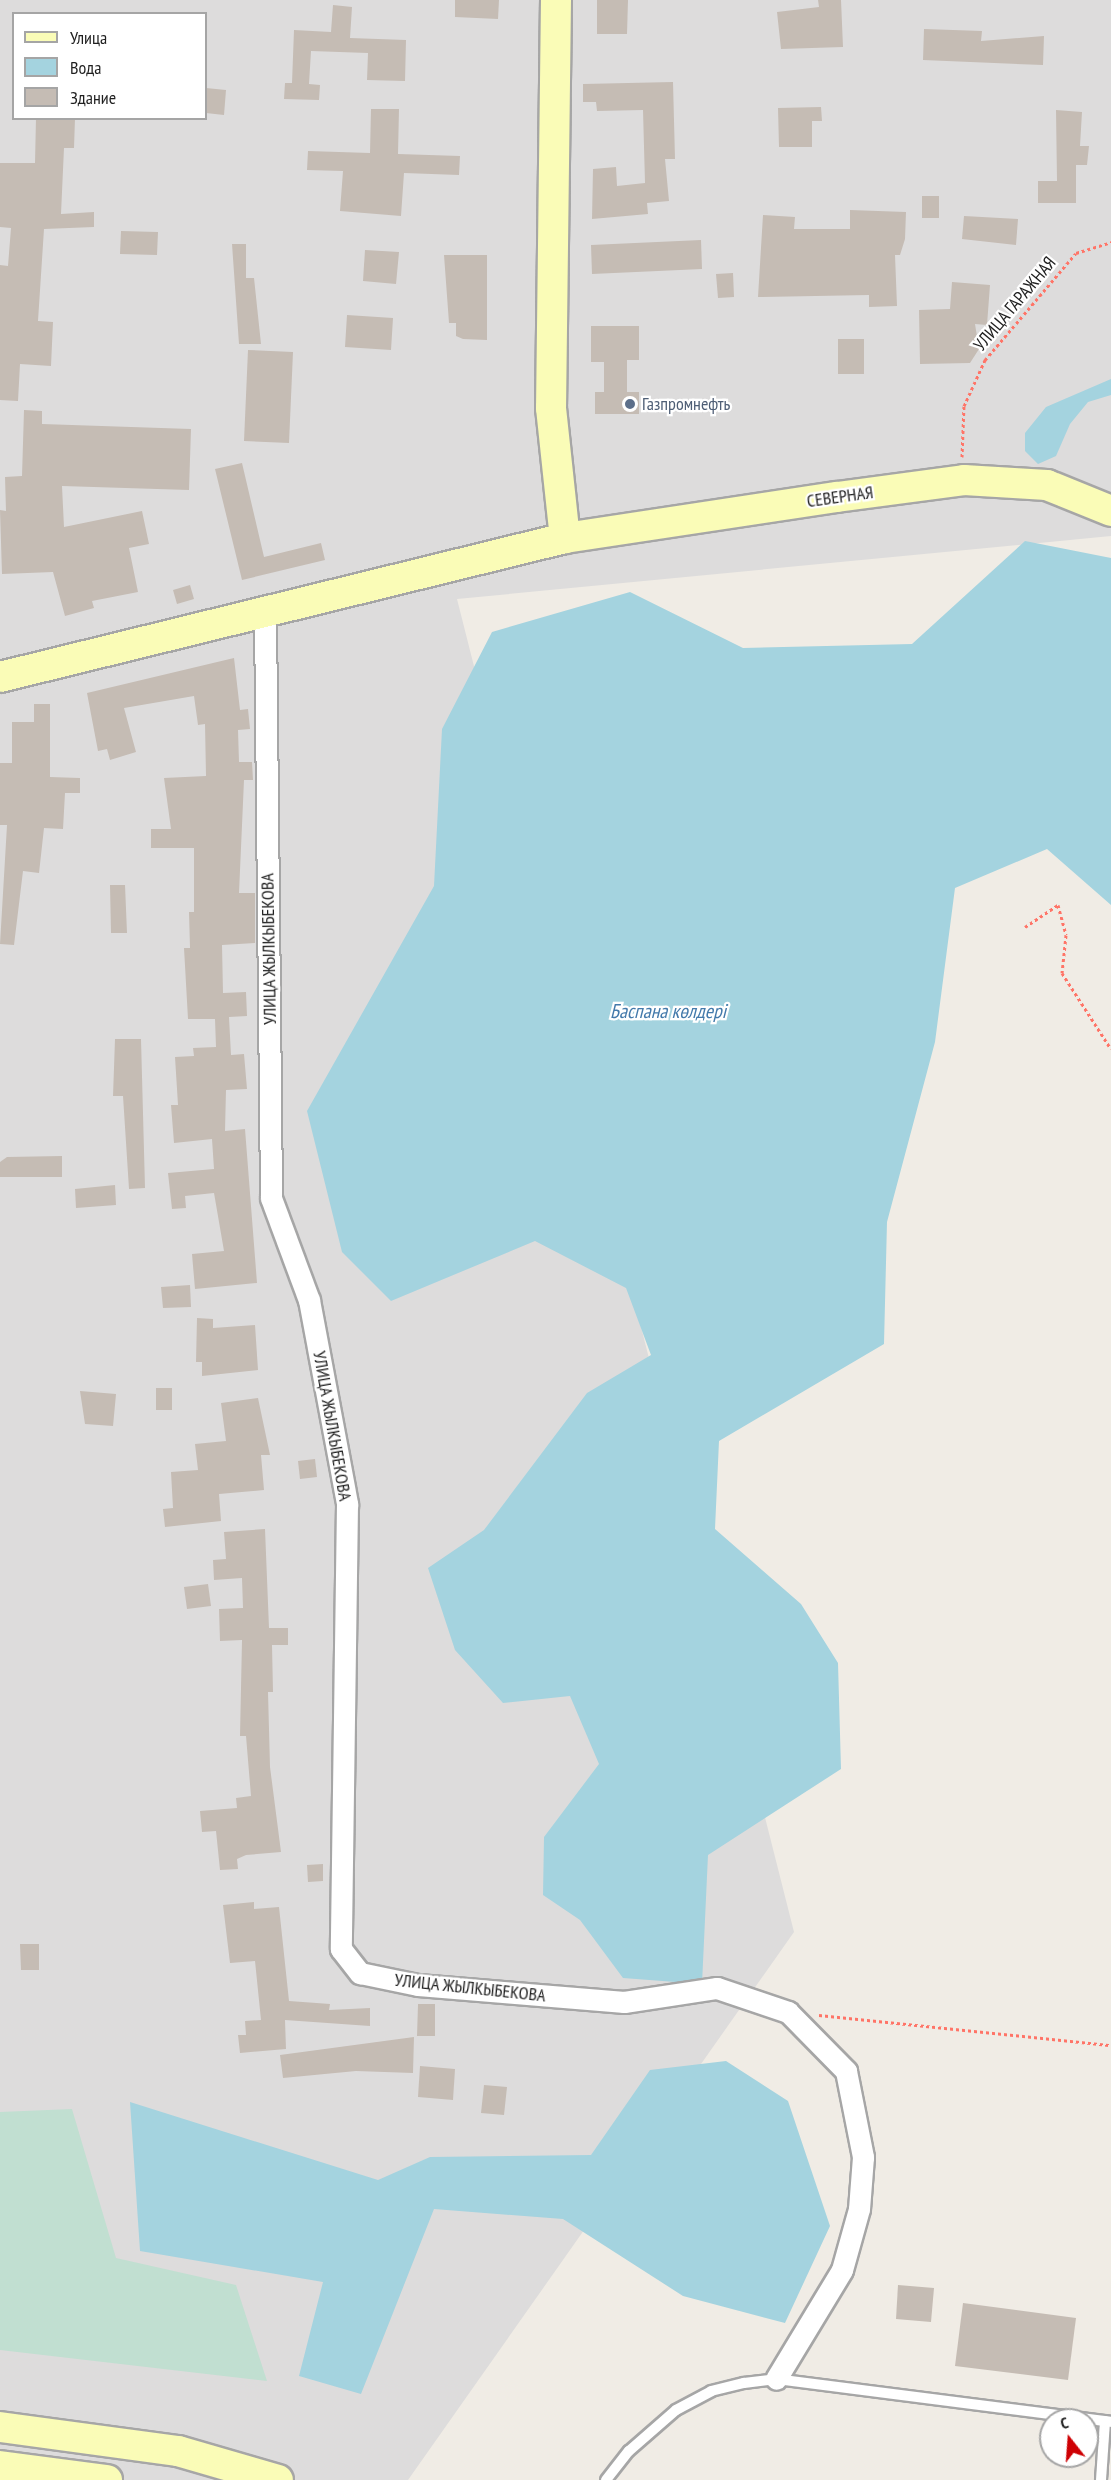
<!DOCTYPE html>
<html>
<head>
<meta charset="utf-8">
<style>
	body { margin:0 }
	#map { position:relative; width:1111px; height:2480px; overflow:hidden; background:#f0ece5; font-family:"PT Sans Narrow",sans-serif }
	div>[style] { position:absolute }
	.residential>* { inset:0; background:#dddcdc }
	.wetland>* { inset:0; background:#c1dfd1 }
	.water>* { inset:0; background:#a4d3df }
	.building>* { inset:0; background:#c5bcb4 }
	.path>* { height:3px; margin-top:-1.5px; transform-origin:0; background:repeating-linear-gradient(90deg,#ff7467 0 3px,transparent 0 6px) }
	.roads { filter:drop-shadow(2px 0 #a6a6a6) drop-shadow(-2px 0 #a6a6a6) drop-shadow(0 2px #a6a6a6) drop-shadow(0 -2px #a6a6a6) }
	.lane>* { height:10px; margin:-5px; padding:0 5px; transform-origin:5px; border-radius:5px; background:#fff }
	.street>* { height:21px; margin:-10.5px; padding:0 10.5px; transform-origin:10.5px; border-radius:10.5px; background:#fff }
	.secondary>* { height:30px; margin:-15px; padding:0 15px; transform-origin:15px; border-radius:15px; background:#fafcb7 }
	.dots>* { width:16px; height:16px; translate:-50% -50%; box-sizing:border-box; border:3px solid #fff; border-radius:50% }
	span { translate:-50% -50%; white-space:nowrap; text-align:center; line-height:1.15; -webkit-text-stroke:4.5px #fff; paint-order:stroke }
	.street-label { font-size:18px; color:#1f1f1f }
	.service-label { font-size:18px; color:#4e5e75 }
	.left { translate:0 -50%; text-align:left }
	.water-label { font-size:20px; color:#447aab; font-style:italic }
	.legend { position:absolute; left:12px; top:12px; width:195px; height:108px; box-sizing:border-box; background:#fff; border:2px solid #a5a5a5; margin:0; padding:8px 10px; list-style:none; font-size:18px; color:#1f1f1f }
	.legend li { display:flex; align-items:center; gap:12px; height:30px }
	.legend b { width:30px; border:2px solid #a5a5a5 }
	.north { position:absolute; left:1039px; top:2408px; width:60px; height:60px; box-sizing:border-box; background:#fff; border:2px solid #a5a5a5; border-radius:50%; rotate:343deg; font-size:16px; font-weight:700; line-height:24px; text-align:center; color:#1f1f1f }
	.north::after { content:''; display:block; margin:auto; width:21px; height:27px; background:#ce0004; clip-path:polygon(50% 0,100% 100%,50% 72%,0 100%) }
</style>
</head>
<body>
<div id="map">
	<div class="residential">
		<i style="clip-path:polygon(evenodd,0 0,1111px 0,1111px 536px,457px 599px,794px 1932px,408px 2480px,0 2480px,0 0,14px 14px,206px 14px,206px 118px,14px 118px,14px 14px)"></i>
	</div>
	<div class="wetland">
		<i style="clip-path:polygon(72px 2109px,116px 2258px,236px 2285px,267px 2381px,0 2350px,0 2112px)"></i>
	</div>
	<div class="water">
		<i style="clip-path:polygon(1111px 379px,1111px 395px,1088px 402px,1070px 424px,1056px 456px,1038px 464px,1025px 451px,1025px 433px,1046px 407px)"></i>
		<i style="clip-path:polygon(1025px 541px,1111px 558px,1111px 905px,1047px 849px,955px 888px,935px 1042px,887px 1222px,884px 1344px,719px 1441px,715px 1529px,801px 1604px,838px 1663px,841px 1769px,708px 1855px,702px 1984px,623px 1978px,580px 1920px,543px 1895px,544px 1837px,599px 1764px,570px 1696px,503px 1703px,455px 1650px,428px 1568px,484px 1530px,587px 1393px,651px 1355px,626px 1288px,535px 1241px,391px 1301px,342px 1252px,307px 1111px,434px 886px,442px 729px,492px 632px,630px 592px,743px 648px,912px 644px)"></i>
		<i style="clip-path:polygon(726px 2061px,788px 2101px,830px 2226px,785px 2323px,683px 2296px,563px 2219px,434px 2209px,361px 2394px,299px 2376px,323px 2282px,140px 2251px,130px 2102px,378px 2180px,430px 2157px,591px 2155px,650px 2070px)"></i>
	</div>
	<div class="building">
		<i style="clip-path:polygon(455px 0,499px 0,498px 19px,455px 17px)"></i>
		<i style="clip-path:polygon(597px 0,628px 0,627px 34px,597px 34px)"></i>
		<i style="clip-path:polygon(818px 0,841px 0,843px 47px,781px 49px,777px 12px,819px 7px)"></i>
		<i style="clip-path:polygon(333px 5px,352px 7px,350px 38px,406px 40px,405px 81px,367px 80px,368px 53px,311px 51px,309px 84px,320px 85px,319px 100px,284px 99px,285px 83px,292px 83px,294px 30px,331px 32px)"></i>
		<i style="clip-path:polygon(924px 29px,982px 31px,981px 41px,1044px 36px,1043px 65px,923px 60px)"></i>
		<i style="clip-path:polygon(673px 82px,675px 159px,665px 159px,669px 201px,647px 203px,648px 214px,592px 219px,593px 169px,616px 167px,617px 186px,645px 183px,643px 110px,597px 111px,596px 102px,583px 102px,583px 84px)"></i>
		<i style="clip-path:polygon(206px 88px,226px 90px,224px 115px,206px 113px)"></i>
		<i style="clip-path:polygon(821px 107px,822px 121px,812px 121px,812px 147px,779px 147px,778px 108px)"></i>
		<i style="clip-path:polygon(371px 109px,399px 109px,398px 154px,460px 156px,459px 175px,404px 173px,401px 216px,340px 211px,343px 171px,307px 170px,308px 151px,370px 153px)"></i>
		<i style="clip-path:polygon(1056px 110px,1082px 112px,1080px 146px,1089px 146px,1087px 165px,1076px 165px,1076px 203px,1038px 203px,1038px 181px,1057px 181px)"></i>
		<i style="clip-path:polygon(36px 118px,75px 118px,74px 148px,64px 148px,61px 214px,94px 212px,94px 227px,44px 229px,38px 321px,53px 322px,51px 366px,20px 364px,18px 401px,0 400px,0 265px,8px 266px,11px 228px,0 227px,0 163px,35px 163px)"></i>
		<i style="clip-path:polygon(922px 196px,939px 196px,939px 218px,922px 218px)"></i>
		<i style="clip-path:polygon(850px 210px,906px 212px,905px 239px,900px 255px,895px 255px,897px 306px,869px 307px,869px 295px,758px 297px,763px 215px,795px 217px,794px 229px,850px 229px)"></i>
		<i style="clip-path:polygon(964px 216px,1018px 219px,1016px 245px,962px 239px)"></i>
		<i style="clip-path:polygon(121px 231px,158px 232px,157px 255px,120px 254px)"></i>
		<i style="clip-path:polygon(701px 240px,702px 269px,592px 274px,591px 245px)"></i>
		<i style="clip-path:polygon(232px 244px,246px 244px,246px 278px,254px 278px,261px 344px,239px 344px)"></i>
		<i style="clip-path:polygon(365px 250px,399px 252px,396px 284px,363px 281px)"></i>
		<i style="clip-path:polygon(444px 255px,487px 255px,487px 340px,463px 339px,456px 336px,456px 323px,449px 323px)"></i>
		<i style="clip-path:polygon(733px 273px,734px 297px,718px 298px,716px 274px)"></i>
		<i style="clip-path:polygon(952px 282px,990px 285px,987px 325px,975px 324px,979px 349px,970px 363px,920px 364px,919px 310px,950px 309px)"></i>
		<i style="clip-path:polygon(347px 315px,393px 318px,391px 350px,345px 347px)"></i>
		<i style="clip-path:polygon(591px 326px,639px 326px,639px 360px,627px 360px,627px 392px,639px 392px,639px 414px,595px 414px,595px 392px,604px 392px,604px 362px,591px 362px)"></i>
		<i style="clip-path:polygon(838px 339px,864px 339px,864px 374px,838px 374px)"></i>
		<i style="clip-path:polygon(248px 350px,293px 352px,289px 443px,244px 441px)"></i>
		<i style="clip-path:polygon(24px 410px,42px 411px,42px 424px,191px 429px,189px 490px,62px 486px,64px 527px,142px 511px,149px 544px,129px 548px,138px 592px,92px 601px,94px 608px,65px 616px,53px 572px,2px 574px,0 510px,6px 511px,5px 477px,22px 476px)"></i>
		<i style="clip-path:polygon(242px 463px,264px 557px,321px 543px,325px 560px,242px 580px,215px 469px)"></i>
		<i style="clip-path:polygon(190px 585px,194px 599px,177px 604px,173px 590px)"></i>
		<i style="clip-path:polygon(234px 658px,240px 710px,248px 709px,250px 729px,238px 730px,239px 762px,252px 762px,253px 780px,244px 780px,239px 893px,255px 893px,255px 943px,222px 945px,223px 993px,246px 992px,247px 1016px,229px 1017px,231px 1055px,244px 1054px,247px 1089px,226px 1090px,225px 1131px,245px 1129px,257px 1283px,195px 1289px,192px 1254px,224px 1251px,214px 1193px,185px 1196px,186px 1208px,172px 1209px,168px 1173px,214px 1169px,212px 1139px,174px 1143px,171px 1105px,178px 1105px,175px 1057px,194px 1056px,193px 1048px,216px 1047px,215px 1019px,188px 1019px,184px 948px,190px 948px,189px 912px,194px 912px,194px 848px,151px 848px,151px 829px,171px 829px,164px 778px,206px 776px,205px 724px,198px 725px,194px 696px,124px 708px,136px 752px,110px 760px,107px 749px,98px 751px,87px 693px)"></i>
		<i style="clip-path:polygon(34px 704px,50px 704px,50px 777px,80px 778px,80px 793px,65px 793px,63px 829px,44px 828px,39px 873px,23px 871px,14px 945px,0 944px,7px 825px,0 825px,0 763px,12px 763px,12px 722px,34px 722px)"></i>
		<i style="clip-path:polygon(110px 885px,125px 885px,127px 933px,111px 933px)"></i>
		<i style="clip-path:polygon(115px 1039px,141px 1039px,145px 1188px,129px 1189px,123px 1096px,113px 1096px)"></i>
		<i style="clip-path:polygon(62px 1156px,62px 1177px,0 1177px,0 1162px,7px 1157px)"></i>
		<i style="clip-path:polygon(115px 1185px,116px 1205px,76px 1208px,75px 1189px)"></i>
		<i style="clip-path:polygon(190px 1285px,191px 1307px,163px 1308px,161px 1287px)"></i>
		<i style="clip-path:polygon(197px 1318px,213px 1319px,213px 1328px,255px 1325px,258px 1370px,202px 1376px,202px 1362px,196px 1362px)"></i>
		<i style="clip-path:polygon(156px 1388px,172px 1388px,172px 1410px,156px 1410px)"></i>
		<i style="clip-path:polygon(80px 1391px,116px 1394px,113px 1426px,85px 1424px)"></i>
		<i style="clip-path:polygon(258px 1398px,270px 1455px,261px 1455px,264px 1490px,219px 1494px,221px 1521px,165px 1527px,163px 1509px,173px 1508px,171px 1472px,198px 1470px,195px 1444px,226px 1441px,221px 1403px)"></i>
		<i style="clip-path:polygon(315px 1459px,317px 1477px,300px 1479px,298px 1461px)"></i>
		<i style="clip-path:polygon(265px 1529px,269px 1628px,288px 1628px,288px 1645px,272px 1645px,273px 1692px,268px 1692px,270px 1767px,281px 1852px,246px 1855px,237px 1859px,238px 1869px,220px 1870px,216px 1831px,202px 1832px,200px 1811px,237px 1808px,236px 1798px,251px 1796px,246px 1736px,240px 1736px,242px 1640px,220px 1641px,219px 1609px,243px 1608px,242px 1578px,214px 1580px,213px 1560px,226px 1559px,224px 1532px)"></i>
		<i style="clip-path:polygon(208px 1584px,211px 1606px,187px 1609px,184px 1587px)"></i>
		<i style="clip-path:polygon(323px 1864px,323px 1881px,308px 1882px,307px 1865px)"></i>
		<i style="clip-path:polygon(254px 1902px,254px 1909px,279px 1907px,289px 2001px,330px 2004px,329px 2010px,370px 2008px,370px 2026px,285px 2020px,286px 2049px,240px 2053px,238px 2035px,246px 2035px,245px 2021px,261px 2020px,255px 1961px,230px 1963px,223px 1905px)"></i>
		<i style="clip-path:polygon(20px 1944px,39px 1944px,39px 1970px,21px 1970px)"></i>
		<i style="clip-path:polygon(418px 2004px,435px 2004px,435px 2036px,417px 2036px)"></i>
		<i style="clip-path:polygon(414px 2037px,413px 2073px,356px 2071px,283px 2078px,280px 2055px)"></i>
		<i style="clip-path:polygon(420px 2066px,455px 2069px,453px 2100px,418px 2097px)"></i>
		<i style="clip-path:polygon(484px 2085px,507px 2087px,504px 2115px,481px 2113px)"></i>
		<i style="clip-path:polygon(898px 2285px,934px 2288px,931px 2322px,896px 2319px)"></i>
		<i style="clip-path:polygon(963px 2303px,1076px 2318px,1068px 2380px,955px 2366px)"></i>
	</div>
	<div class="path">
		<i style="left:962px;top:457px;width:51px;rotate:-87.8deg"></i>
		<i style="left:964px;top:406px;width:51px;rotate:-65.5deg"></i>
		<i style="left:985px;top:360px;width:140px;rotate:-49.6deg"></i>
		<i style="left:1076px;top:253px;width:37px;rotate:-17deg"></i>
		<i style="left:1025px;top:927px;width:40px;rotate:-34deg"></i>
		<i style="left:1058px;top:905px;width:31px;rotate:75deg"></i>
		<i style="left:1066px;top:935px;width:38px;rotate:96deg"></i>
		<i style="left:1062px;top:973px;width:90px;rotate:57.2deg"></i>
		<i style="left:819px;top:2015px;width:294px;rotate:5.9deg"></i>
	</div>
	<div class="roads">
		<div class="lane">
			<i style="left:606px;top:2480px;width:37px;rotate:-52deg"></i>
			<i style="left:629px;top:2451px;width:62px;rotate:-41.1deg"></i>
			<i style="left:676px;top:2410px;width:40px;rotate:-28deg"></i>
			<i style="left:711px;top:2391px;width:34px;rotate:-14deg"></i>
			<i style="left:744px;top:2383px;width:32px;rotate:-7deg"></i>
			<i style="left:776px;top:2379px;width:338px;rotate:7.3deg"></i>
			<i style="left:1101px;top:2480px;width:59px;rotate:-86.1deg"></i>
		</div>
		<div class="street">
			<i style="left:265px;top:614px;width:584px;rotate:89.41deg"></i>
			<i style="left:271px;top:1198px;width:109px;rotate:69.6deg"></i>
			<i style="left:309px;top:1300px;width:208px;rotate:79.4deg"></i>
			<i style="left:347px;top:1504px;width:445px;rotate:90.8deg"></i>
			<i style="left:341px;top:1949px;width:31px;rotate:52deg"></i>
			<i style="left:360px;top:1973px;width:59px;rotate:11.7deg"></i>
			<i style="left:418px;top:1985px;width:207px;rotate:4.7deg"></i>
			<i style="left:624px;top:2002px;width:94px;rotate:-8.6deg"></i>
			<i style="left:717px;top:1988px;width:75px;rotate:18.7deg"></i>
			<i style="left:788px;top:2012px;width:83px;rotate:45.5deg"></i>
			<i style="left:846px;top:2071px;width:88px;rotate:78.8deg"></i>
			<i style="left:863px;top:2157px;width:52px;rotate:94.4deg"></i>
			<i style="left:859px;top:2209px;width:63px;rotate:105.6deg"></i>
			<i style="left:842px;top:2270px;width:127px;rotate:121.2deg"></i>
		</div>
		<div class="secondary">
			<i style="left:556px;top:0;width:408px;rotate:90.7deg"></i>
			<i style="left:551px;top:408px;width:131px;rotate:83.9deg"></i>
			<i style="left:0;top:677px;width:582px;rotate:-13.82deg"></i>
			<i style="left:565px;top:538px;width:275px;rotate:-8.6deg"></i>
			<i style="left:837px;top:497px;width:128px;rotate:-7.6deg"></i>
			<i style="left:964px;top:480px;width:83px;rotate:3.4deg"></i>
			<i style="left:1047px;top:485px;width:69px;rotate:22.1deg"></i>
			<i style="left:0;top:2427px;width:180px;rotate:7.7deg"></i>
			<i style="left:178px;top:2451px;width:104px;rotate:16.2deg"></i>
			<i style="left:0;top:2466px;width:108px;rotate:7.5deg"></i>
		</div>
	</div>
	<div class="dots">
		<i style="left:630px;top:404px;background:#5c6f8a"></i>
	</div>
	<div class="street-label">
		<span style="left:1015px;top:304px;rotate:-50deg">УЛИЦА ГАРАЖНАЯ</span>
		<span style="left:840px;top:497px;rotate:-8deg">СЕВЕРНАЯ</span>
		<span style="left:269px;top:949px;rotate:-91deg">УЛИЦА ЖЫЛКЫБЕКОВА</span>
		<span style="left:332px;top:1426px;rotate:80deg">УЛИЦА ЖЫЛКЫБЕКОВА</span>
		<span style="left:470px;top:1988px;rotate:6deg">УЛИЦА ЖЫЛКЫБЕКОВА</span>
	</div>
	<div class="service-label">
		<span class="left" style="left:642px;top:404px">Газпромнефть</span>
	</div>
	<div class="water-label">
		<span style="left:668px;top:1011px">Баспана көлдері</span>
	</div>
	<ul class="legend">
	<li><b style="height:8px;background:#fafcb7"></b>Улица</li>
	<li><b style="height:16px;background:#a4d3df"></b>Вода</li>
	<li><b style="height:16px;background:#c5bcb4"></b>Здание</li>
	</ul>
	<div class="north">С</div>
</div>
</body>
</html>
